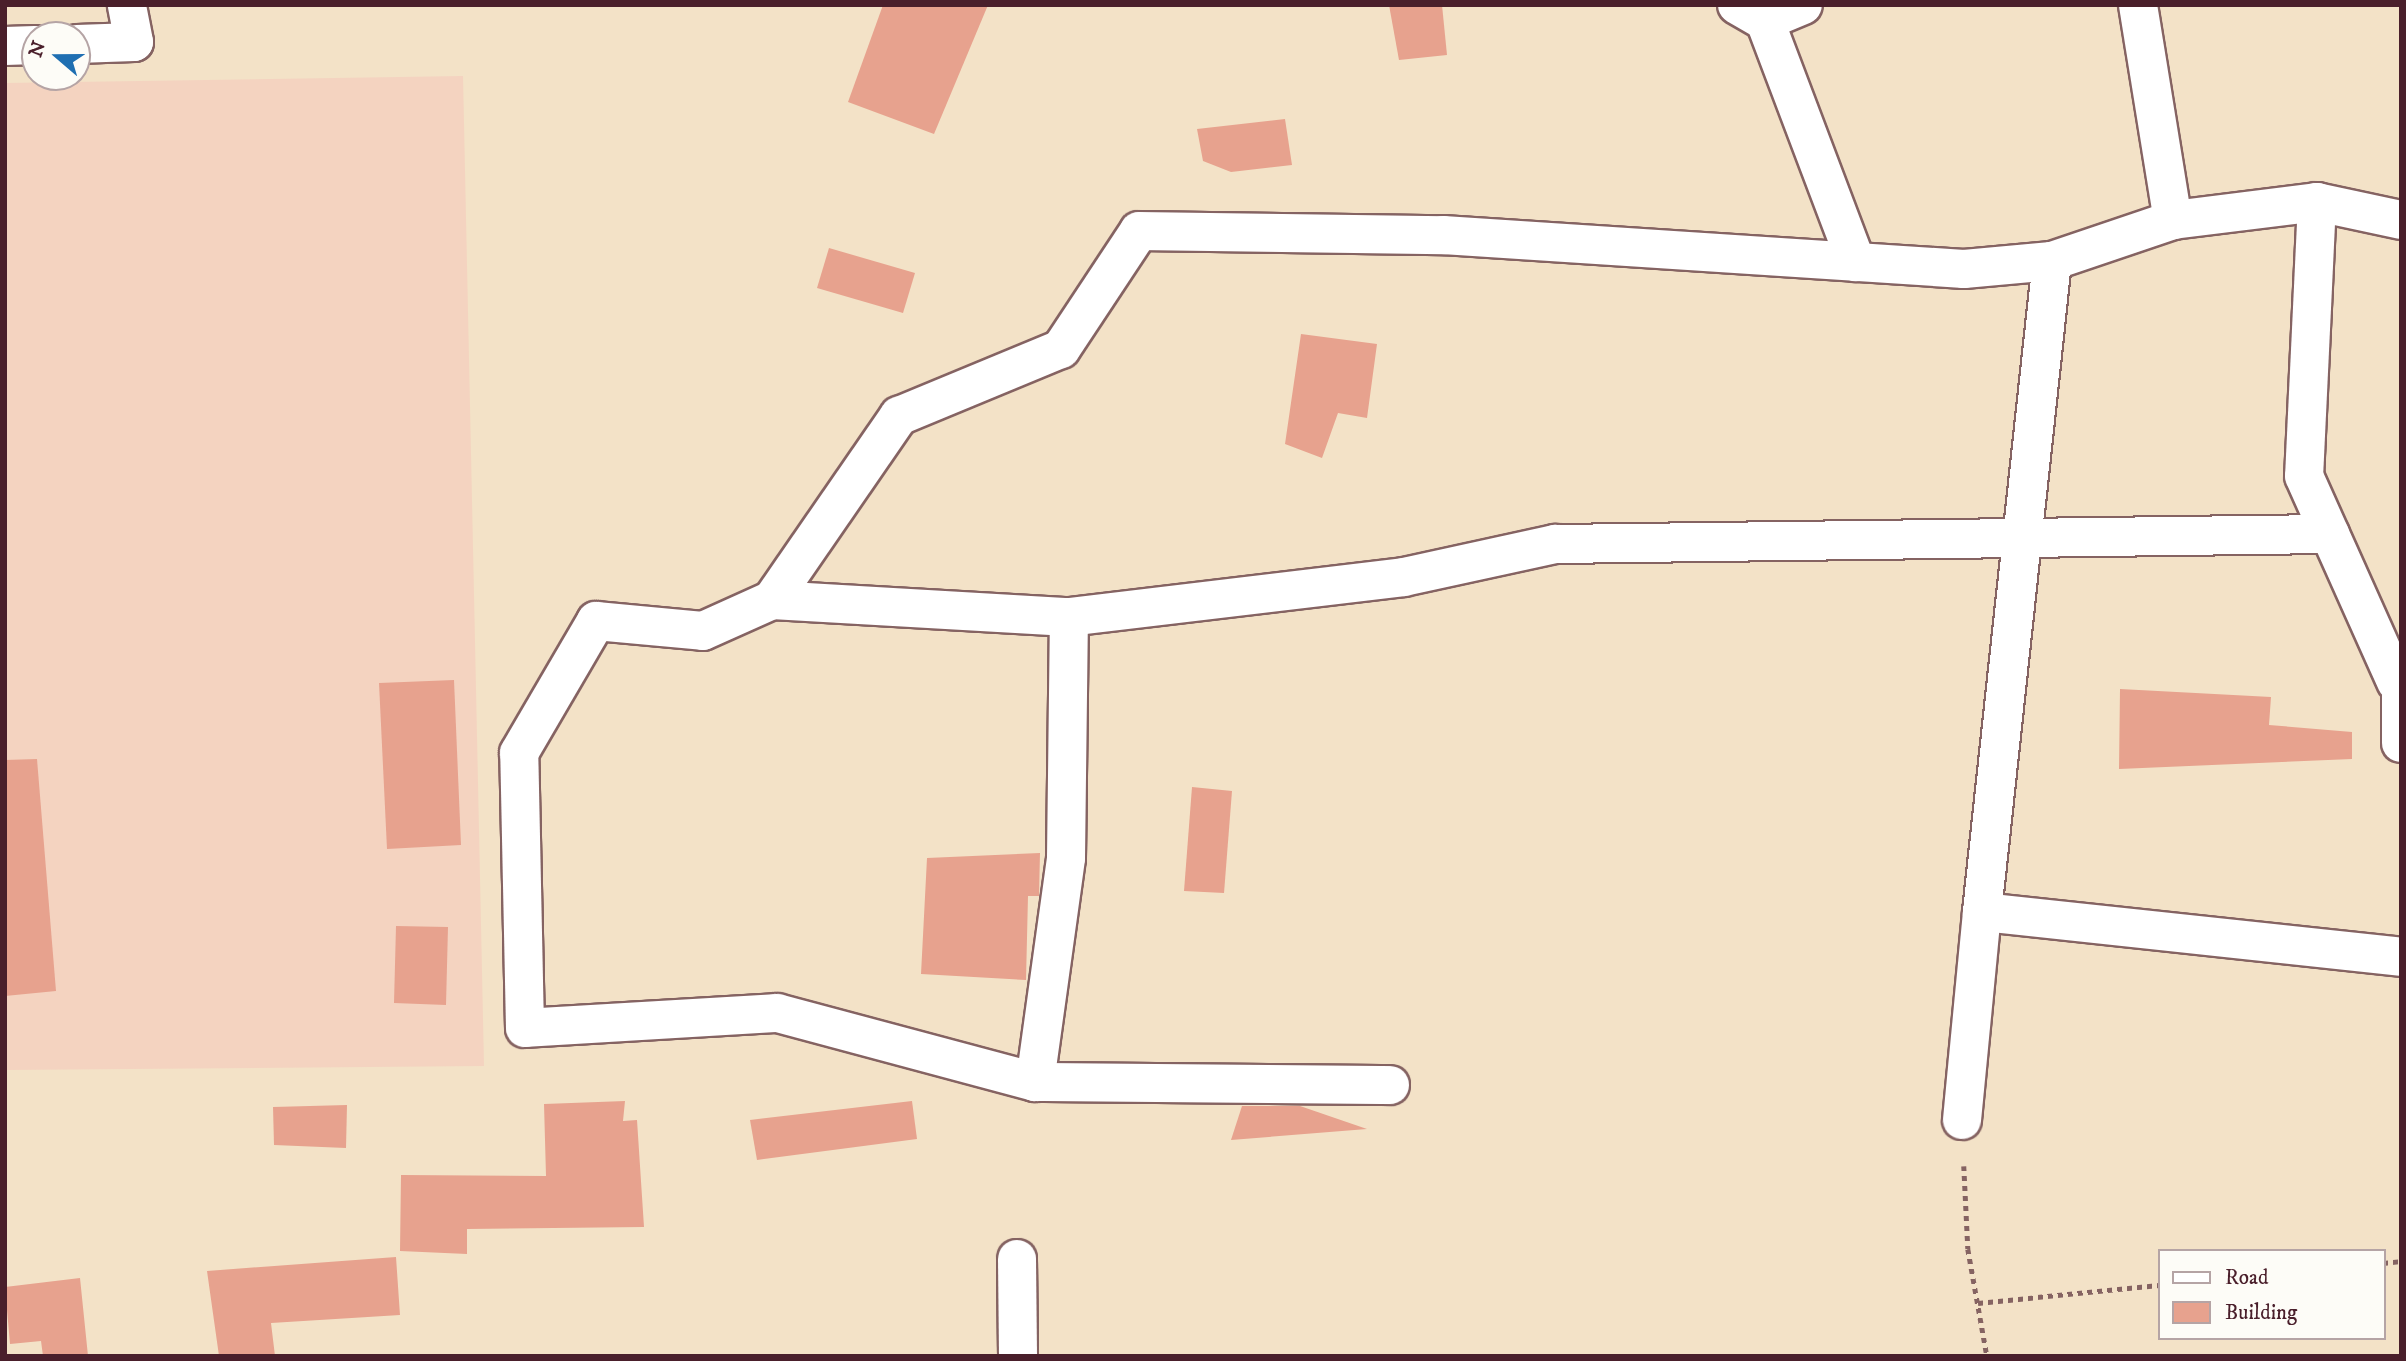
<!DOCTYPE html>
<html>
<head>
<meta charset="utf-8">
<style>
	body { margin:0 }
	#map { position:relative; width:2406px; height:1361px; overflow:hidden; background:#f3e2c7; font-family:"IM FELL DW Pica",serif }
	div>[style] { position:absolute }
	.built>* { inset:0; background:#f4d3c0 }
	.building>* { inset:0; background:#e7a28e }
	.path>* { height:4.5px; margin-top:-2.25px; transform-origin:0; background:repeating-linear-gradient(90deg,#856362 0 5px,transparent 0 10px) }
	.roads { filter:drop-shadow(2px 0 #856362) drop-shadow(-2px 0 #856362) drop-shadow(0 2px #856362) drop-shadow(0 -2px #856362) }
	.minor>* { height:38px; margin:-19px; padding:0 19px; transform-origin:19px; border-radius:19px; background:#fff }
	span { translate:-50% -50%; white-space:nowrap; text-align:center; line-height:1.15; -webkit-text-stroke:5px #fdfcf7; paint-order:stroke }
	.frame { position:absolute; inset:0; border:7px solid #4a1f2b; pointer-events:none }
	.legend { position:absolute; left:2158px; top:1249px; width:228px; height:91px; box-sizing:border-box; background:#fdfcf7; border:2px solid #b5a4a5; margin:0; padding:9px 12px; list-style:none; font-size:21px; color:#4a1f2b }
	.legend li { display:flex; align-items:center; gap:14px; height:35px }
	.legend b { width:35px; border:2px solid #b5a4a5 }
	.north { position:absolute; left:21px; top:21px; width:70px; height:70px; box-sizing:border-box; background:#fdfcf7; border:2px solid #b5a4a5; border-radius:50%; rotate:290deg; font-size:19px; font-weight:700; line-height:28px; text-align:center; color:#4a1f2b }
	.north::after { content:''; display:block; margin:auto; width:24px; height:32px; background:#1f6fb2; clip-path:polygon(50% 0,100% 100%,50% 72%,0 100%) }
</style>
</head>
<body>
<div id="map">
	<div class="built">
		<i style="clip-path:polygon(463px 76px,484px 1066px,5px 1070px,5px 83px)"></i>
	</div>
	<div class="building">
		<i style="clip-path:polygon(883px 5px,988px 5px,934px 134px,848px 102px)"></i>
		<i style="clip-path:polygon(1389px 5px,1442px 5px,1447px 55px,1399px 60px)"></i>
		<i style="clip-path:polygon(1285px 119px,1292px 165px,1231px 172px,1203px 161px,1197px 129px)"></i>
		<i style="clip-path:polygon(829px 248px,915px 273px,903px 313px,817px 288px)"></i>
		<i style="clip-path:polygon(1301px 334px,1377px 344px,1367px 418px,1338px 413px,1322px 458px,1285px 444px)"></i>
		<i style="clip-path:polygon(454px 680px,461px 845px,387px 849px,379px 683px)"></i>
		<i style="clip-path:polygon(2120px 689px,2271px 697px,2269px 725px,2352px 732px,2352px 759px,2119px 769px)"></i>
		<i style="clip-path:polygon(37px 759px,56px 991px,5px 996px,5px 760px)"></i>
		<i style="clip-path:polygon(1192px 787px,1232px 791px,1224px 893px,1184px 891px)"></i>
		<i style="clip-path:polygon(1040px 853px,1039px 896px,1028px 896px,1026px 980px,921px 974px,927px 858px)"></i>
		<i style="clip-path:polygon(396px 926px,448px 927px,446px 1005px,394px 1003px)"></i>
		<i style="clip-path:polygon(625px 1101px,623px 1121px,637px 1120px,644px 1227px,467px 1229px,467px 1254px,400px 1251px,401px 1175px,546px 1176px,544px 1104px)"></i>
		<i style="clip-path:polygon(912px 1101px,917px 1139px,757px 1160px,750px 1120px)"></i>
		<i style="clip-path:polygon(347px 1105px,346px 1148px,274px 1145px,273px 1107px)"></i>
		<i style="clip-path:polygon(1242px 1106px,1300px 1106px,1367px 1129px,1231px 1140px)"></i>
		<i style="clip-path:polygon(396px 1257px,400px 1315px,271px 1323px,275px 1356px,219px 1356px,207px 1271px)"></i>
		<i style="clip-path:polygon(80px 1278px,88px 1356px,43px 1356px,41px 1341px,10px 1344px,5px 1287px)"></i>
	</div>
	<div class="path">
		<i style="left:1964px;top:1166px;width:83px;rotate:87.2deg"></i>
		<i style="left:1968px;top:1249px;width:109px;rotate:79.9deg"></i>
		<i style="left:2383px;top:1263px;width:18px;rotate:-6deg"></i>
		<i style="left:1978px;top:1303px;width:182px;rotate:-5.7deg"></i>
	</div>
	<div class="roads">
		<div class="minor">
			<i style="left:1737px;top:5px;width:32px;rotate:30deg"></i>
			<i style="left:1765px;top:21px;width:258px;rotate:69.3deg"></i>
			<i style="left:2138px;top:5px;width:218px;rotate:80.8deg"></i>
			<i style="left:1765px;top:21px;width:41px;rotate:-22.8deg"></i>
			<i style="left:77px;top:44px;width:57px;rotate:-2deg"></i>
			<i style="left:134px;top:42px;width:38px;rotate:-101deg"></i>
			<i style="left:5px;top:46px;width:30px;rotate:-2deg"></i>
			<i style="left:2317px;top:202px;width:274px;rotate:92.7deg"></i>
			<i style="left:2304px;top:476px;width:226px;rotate:65.9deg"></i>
			<i style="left:2052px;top:261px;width:655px;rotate:96.14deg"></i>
			<i style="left:1982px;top:912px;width:421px;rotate:6.1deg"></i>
			<i style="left:772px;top:600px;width:224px;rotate:-55.4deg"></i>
			<i style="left:899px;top:416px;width:175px;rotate:-22.5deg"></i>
			<i style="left:1061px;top:349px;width:141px;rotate:-56.5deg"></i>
			<i style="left:1139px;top:231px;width:304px;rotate:0.8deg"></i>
			<i style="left:1443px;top:235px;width:522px;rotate:3.73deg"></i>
			<i style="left:1964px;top:269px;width:88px;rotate:-5.2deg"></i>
			<i style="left:2052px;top:261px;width:128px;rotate:-18.7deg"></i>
			<i style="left:2173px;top:220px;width:145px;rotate:-7.1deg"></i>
			<i style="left:2317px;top:202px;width:86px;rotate:12.1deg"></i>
			<i style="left:2401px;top:661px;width:82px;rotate:90deg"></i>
			<i style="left:1035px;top:1082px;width:226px;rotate:-82.1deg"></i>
			<i style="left:1066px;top:858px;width:241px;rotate:-89.3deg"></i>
			<i style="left:1390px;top:1085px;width:355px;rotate:-179.5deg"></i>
			<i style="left:1035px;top:1082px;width:267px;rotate:-165deg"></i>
			<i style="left:777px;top:1013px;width:252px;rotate:176.6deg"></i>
			<i style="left:525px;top:1028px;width:275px;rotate:-91.2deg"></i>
			<i style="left:519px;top:753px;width:153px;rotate:-59.7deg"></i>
			<i style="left:596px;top:621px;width:107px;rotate:5.3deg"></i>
			<i style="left:703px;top:631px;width:76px;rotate:-24.2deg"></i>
			<i style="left:772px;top:600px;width:297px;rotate:3.3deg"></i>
			<i style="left:1069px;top:617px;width:337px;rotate:-6.8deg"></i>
			<i style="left:1404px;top:577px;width:155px;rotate:-12.3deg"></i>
			<i style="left:1555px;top:544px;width:775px;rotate:-0.74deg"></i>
			<i style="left:1962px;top:1120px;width:209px;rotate:-84.5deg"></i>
			<i style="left:1017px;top:1259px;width:97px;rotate:89.4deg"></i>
		</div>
	</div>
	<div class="frame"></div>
	<ul class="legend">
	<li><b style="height:9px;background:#fff"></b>Road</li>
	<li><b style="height:19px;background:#e7a28e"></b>Building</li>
	</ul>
	<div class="north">N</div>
</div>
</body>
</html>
